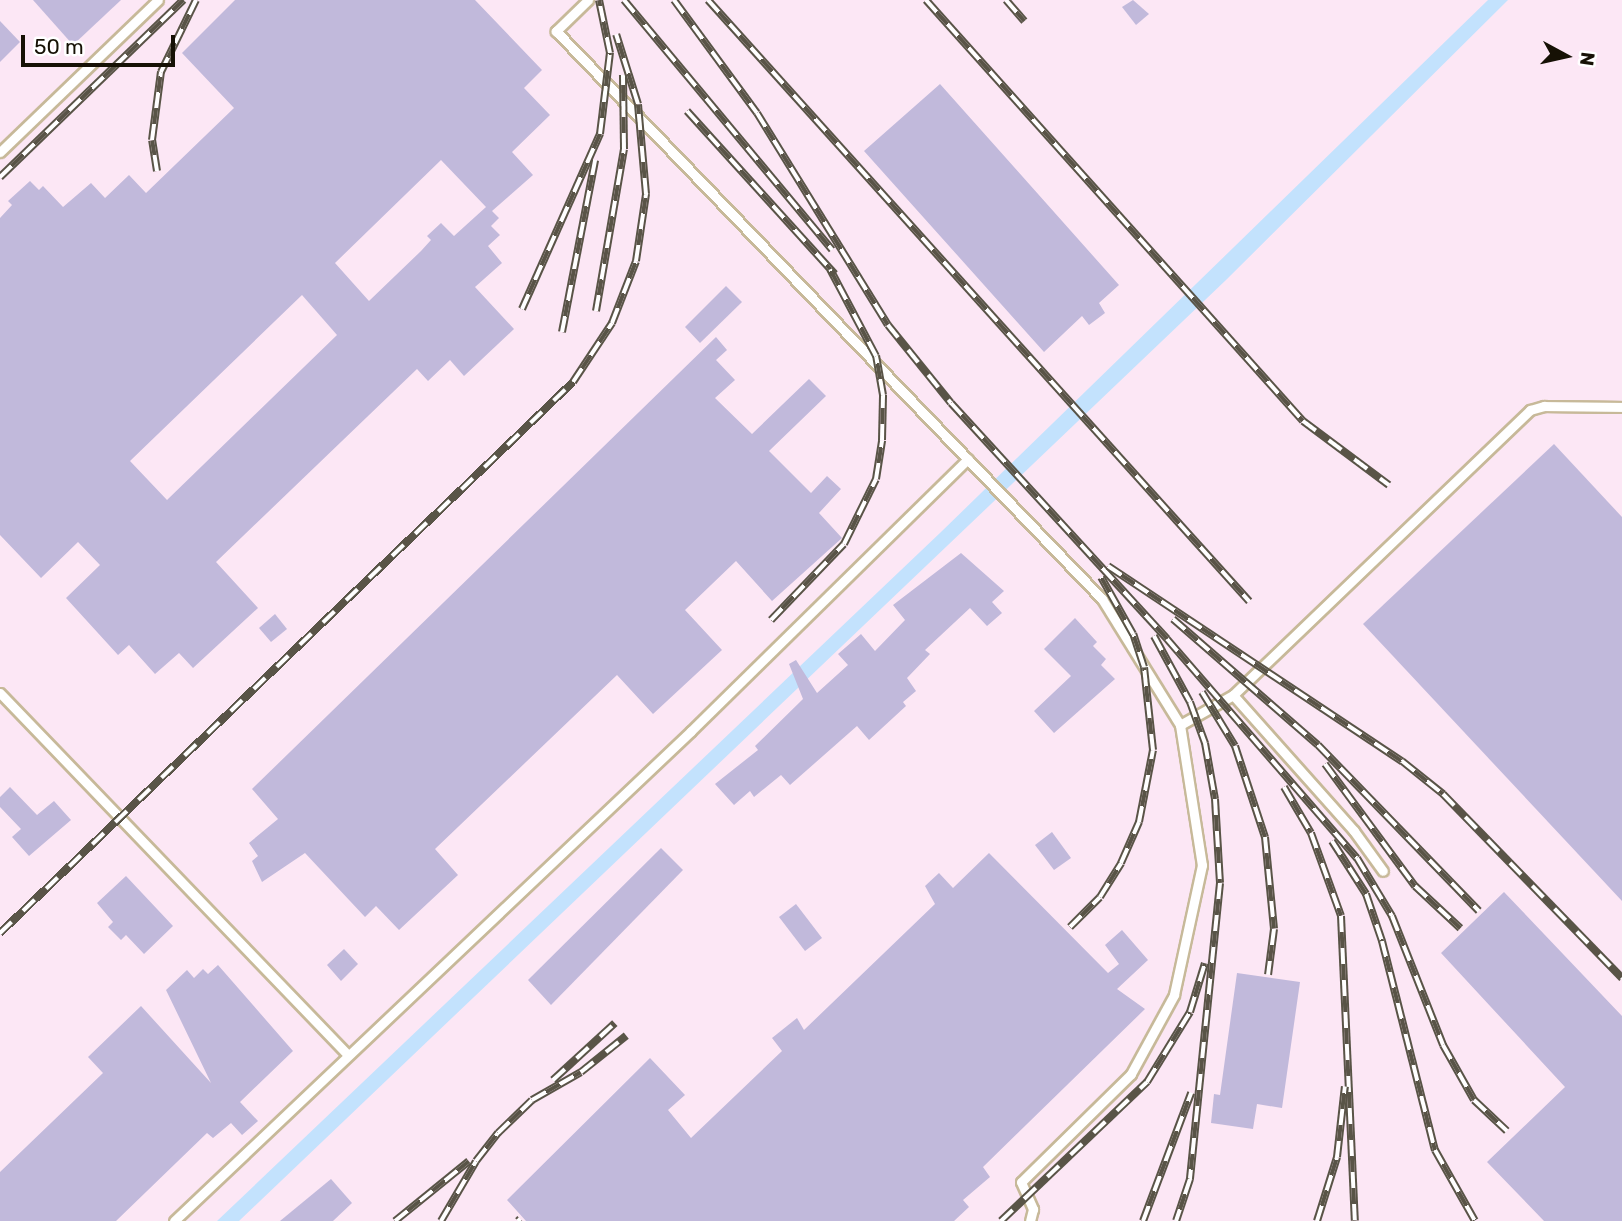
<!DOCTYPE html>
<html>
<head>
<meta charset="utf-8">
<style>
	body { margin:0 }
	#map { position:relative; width:1622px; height:1221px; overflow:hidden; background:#fdf8ea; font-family:Rubik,sans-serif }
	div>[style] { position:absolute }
	.industrial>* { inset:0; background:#fce7f5 }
	.water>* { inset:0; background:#c3e2fd }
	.building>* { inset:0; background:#c1b9db }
	.roads { filter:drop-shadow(2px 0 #c7b999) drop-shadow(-2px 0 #c7b999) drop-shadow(0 2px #c7b999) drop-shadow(0 -2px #c7b999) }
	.service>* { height:9px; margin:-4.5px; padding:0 4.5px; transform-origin:4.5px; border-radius:4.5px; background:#fff }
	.rail>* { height:8px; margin-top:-4px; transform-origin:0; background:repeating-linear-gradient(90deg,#fff 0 16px,#595447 0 32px); box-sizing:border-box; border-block:2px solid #595447 }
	span { translate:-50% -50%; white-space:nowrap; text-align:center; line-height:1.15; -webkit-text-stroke:6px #fff; paint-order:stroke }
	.north { position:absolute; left:1531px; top:21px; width:70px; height:70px; -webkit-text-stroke:5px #fff; paint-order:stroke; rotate:98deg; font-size:19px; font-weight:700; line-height:28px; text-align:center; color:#161105 }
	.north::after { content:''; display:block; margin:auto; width:24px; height:32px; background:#161105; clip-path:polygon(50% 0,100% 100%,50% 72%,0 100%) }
	.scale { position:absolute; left:21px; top:35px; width:154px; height:32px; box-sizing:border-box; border:4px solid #161105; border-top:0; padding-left:9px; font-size:21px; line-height:24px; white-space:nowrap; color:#161105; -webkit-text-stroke:5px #fff; paint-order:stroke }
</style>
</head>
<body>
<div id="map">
	<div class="industrial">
		<i style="clip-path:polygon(0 0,1622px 0,1622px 1221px,0 1221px)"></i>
	</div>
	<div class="water">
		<i style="clip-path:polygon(1488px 0,1508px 0,1226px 280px,239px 1221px,217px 1221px,941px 532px)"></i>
	</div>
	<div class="building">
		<i style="clip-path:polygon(33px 0,121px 0,73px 45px)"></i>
		<i style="clip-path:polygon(evenodd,235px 0,475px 0,542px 70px,524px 88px,550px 115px,512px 152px,533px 175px,492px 211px,499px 218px,491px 226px,500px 235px,488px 246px,502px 263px,475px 287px,514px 329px,464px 376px,450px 360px,428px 381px,417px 369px,216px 562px,258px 608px,193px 668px,179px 653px,155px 674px,129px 645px,118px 655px,66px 598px,100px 565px,78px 542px,41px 578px,0 535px,0 218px,12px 205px,8px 201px,30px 181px,39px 190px,43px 186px,63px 207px,91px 183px,105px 198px,129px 175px,146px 193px,234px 108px,182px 53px,235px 0,441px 160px,486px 207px,454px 236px,441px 223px,427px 236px,431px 240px,421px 251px,369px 301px,335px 263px,441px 160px,235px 0,302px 295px,337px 335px,167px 500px,130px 461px,302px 295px)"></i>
		<i style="clip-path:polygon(1133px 0,1149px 14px,1136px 25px,1122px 7px)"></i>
		<i style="clip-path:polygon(0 21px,20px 42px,0 62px)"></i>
		<i style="clip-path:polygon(940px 84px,1119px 285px,1099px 303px,1105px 313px,1089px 325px,1082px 316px,1044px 352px,864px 151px)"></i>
		<i style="clip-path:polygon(726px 286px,742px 302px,700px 343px,685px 327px)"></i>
		<i style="clip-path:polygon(716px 337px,727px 350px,716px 360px,735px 380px,715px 398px,752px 434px,809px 379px,826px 396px,769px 451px,811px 493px,827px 476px,841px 489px,819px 513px,842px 538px,772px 601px,736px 561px,685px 610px,722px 650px,653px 714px,617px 675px,435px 849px,458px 875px,399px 930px,376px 906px,365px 917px,305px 853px,262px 882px,252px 861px,258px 856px,249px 843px,278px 819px,252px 789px)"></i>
		<i style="clip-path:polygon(1554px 444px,1622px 517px,1622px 901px,1363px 624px)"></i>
		<i style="clip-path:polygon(961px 553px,1004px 591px,992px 602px,1002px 613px,987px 626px,970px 608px,925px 650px,930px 654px,907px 678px,916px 691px,903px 702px,906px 706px,869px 740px,857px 726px,790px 785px,781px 775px,754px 797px,750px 791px,734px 805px,715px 784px,758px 750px,755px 746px,803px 699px,789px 664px,796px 660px,817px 693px,848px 665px,838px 654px,861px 634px,875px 651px,905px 620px,893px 605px)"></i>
		<i style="clip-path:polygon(275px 614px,287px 629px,271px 642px,259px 628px)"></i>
		<i style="clip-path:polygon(1075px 618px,1097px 642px,1093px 646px,1106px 659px,1101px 665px,1115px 679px,1054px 733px,1034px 711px,1071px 676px,1044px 649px)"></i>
		<i style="clip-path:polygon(10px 787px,37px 815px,54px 801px,71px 820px,29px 856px,12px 837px,21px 829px,0 807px,0 797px)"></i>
		<i style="clip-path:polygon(1052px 832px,1071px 858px,1054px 870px,1035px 845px)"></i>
		<i style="clip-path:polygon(661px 848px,683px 870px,551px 1005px,528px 980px)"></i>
		<i style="clip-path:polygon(989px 853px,1108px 973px,1119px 964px,1105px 945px,1122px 930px,1148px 960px,1117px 989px,1145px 1009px,983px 1167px,990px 1177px,963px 1200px,969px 1207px,954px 1221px,526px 1221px,507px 1200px,650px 1058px,685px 1095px,668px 1110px,691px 1138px,782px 1051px,772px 1038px,797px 1018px,804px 1030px,935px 904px,925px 886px,939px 873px,953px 888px)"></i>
		<i style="clip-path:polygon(126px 876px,173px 926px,144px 954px,126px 935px,121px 940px,108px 927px,113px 922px,97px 903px)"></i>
		<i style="clip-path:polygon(1504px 892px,1622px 1016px,1622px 1221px,1544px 1221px,1487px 1162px,1565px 1087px,1441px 953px)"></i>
		<i style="clip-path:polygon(796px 904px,822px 938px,805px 951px,779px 917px)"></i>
		<i style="clip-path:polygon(344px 949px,358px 964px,341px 981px,327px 965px)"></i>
		<i style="clip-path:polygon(218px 965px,293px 1051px,240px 1102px,258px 1121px,242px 1135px,231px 1123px,213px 1138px,207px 1133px,116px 1221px,0 1221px,0 1172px,103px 1073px,88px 1057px,141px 1006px,211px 1083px,166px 990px,187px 970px,194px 978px,203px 969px,208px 974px)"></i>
		<i style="clip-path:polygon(1237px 973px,1300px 982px,1282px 1108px,1257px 1104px,1253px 1129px,1211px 1123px,1214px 1094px,1220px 1095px)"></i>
		<i style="clip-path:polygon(331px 1179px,352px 1203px,333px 1221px,280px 1221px)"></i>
	</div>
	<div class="roads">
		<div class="service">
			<i style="left:588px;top:0;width:45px;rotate:135.9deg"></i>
			<i style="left:556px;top:31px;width:788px;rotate:46.13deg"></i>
			<i style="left:1102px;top:599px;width:148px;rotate:58.2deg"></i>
			<i style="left:1180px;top:725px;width:142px;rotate:81.1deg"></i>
			<i style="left:1202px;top:865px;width:133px;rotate:102.2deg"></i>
			<i style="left:1174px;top:995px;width:90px;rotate:118.6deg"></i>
			<i style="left:1131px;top:1074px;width:154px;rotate:135.5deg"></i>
			<i style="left:1021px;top:1182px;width:30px;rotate:66deg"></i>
			<i style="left:1033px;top:1209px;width:12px;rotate:104deg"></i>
			<i style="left:0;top:152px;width:219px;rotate:-43.9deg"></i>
			<i style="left:0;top:693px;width:502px;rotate:46.13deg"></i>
			<i style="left:1233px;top:695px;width:412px;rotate:-43.8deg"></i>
			<i style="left:1530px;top:410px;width:15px;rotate:-16deg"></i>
			<i style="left:1544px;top:406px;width:78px;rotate:0.7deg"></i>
			<i style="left:1180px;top:725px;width:61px;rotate:-29.5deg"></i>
			<i style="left:1233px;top:695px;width:182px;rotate:48.3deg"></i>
			<i style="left:1354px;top:831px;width:49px;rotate:54.1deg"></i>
			<i style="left:174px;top:1221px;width:712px;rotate:-43.46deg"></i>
			<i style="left:691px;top:731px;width:388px;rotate:-44.5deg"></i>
		</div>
	</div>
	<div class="rail">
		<i style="left:624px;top:0;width:325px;rotate:50.2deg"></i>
		<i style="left:674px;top:0;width:140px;rotate:53.7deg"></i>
		<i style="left:757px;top:113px;width:249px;rotate:58.3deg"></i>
		<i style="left:888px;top:325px;width:100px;rotate:51.1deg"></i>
		<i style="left:951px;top:403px;width:320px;rotate:47.5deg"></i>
		<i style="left:1167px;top:639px;width:290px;rotate:49.1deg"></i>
		<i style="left:1357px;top:858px;width:68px;rotate:58.9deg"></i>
		<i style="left:1392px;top:916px;width:139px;rotate:68.4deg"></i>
		<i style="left:1443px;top:1045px;width:63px;rotate:60.6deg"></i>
		<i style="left:1474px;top:1100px;width:45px;rotate:43.2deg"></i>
		<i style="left:708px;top:0;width:809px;rotate:48.01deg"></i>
		<i style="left:926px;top:0;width:565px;rotate:48.16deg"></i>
		<i style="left:1303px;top:421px;width:107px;rotate:36.7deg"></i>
		<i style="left:1006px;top:0;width:28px;rotate:49deg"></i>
		<i style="left:687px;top:111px;width:220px;rotate:47.8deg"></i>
		<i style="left:157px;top:171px;width:31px;rotate:-99deg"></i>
		<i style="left:152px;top:140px;width:69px;rotate:-82.5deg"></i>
		<i style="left:161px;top:72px;width:80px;rotate:-64.1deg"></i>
		<i style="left:0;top:177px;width:255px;rotate:-44deg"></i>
		<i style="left:522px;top:309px;width:192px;rotate:-66deg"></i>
		<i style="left:600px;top:134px;width:82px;rotate:-83deg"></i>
		<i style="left:610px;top:53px;width:54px;rotate:-101.7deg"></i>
		<i style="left:596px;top:311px;width:164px;rotate:-80.2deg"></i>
		<i style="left:624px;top:149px;width:74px;rotate:-90.8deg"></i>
		<i style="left:562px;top:332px;width:175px;rotate:-79.1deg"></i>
		<i style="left:1108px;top:566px;width:353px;rotate:33.6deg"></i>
		<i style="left:1402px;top:761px;width:53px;rotate:38.8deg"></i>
		<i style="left:1443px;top:794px;width:257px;rotate:45.8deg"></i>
		<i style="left:1173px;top:619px;width:192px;rotate:41deg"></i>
		<i style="left:1318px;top:745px;width:231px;rotate:45.9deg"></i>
		<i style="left:771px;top:620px;width:105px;rotate:-46.2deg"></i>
		<i style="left:844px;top:544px;width:72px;rotate:-63.8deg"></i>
		<i style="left:876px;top:479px;width:39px;rotate:-81deg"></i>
		<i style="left:882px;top:440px;width:45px;rotate:-88.7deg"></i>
		<i style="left:883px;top:395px;width:40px;rotate:-100deg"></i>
		<i style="left:876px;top:356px;width:98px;rotate:-117.9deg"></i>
		<i style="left:1154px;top:636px;width:75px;rotate:61.4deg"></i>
		<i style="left:1190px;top:702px;width:44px;rotate:69.9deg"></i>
		<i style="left:1205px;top:743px;width:57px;rotate:79.9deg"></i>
		<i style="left:1215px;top:799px;width:84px;rotate:86.6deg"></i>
		<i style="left:1220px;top:883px;width:298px;rotate:95.8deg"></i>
		<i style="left:1190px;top:1179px;width:44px;rotate:108.4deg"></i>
		<i style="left:1202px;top:692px;width:63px;rotate:58.6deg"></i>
		<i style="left:1235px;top:746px;width:96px;rotate:71.8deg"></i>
		<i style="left:1265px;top:837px;width:92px;rotate:84.4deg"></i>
		<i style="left:1274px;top:929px;width:46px;rotate:97.4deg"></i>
		<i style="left:1325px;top:764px;width:152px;rotate:53.6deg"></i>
		<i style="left:1415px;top:886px;width:62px;rotate:43deg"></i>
		<i style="left:1284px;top:787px;width:53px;rotate:59.6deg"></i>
		<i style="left:1311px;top:833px;width:88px;rotate:70.1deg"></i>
		<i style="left:1341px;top:916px;width:305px;rotate:87.4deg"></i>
		<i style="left:1332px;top:841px;width:63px;rotate:57.3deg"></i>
		<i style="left:1366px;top:894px;width:50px;rotate:71.2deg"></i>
		<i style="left:1382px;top:941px;width:216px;rotate:75.8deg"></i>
		<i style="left:1435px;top:1150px;width:81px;rotate:60.6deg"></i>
		<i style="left:1070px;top:927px;width:42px;rotate:-45deg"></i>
		<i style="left:1100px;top:897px;width:40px;rotate:-58deg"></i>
		<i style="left:1121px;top:863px;width:45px;rotate:-66.3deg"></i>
		<i style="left:1139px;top:822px;width:73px;rotate:-79deg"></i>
		<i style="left:1153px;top:750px;width:83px;rotate:-96.2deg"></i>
		<i style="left:1144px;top:667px;width:35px;rotate:-108deg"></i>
		<i style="left:1133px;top:634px;width:65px;rotate:-119.3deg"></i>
		<i style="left:0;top:933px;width:795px;rotate:-43.88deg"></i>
		<i style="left:573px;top:382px;width:71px;rotate:-56.5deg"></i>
		<i style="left:612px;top:323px;width:66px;rotate:-68.8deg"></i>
		<i style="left:636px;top:261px;width:68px;rotate:-81.5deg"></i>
		<i style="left:646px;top:194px;width:90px;rotate:-95.1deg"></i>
		<i style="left:638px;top:104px;width:73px;rotate:-107.4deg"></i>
		<i style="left:553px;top:1080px;width:84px;rotate:-42.6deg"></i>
		<i style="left:395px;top:1221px;width:95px;rotate:-39deg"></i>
		<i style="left:441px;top:1221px;width:69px;rotate:-59.7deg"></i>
		<i style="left:476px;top:1161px;width:36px;rotate:-52deg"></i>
		<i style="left:498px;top:1133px;width:47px;rotate:-44.1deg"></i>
		<i style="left:532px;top:1100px;width:56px;rotate:-29.7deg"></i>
		<i style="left:581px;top:1072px;width:58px;rotate:-38.7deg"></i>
		<i style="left:518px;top:1221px;width:3px;rotate:-45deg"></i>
		<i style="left:1001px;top:1221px;width:202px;rotate:-43.6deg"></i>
		<i style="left:1147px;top:1082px;width:82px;rotate:-58.4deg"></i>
		<i style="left:1190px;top:1012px;width:51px;rotate:-73deg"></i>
		<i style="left:1143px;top:1221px;width:137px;rotate:-69.4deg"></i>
		<i style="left:1317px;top:1221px;width:67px;rotate:-72.6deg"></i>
		<i style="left:1337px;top:1157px;width:71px;rotate:-83.6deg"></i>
	</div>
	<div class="north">N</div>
	<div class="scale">50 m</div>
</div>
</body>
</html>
